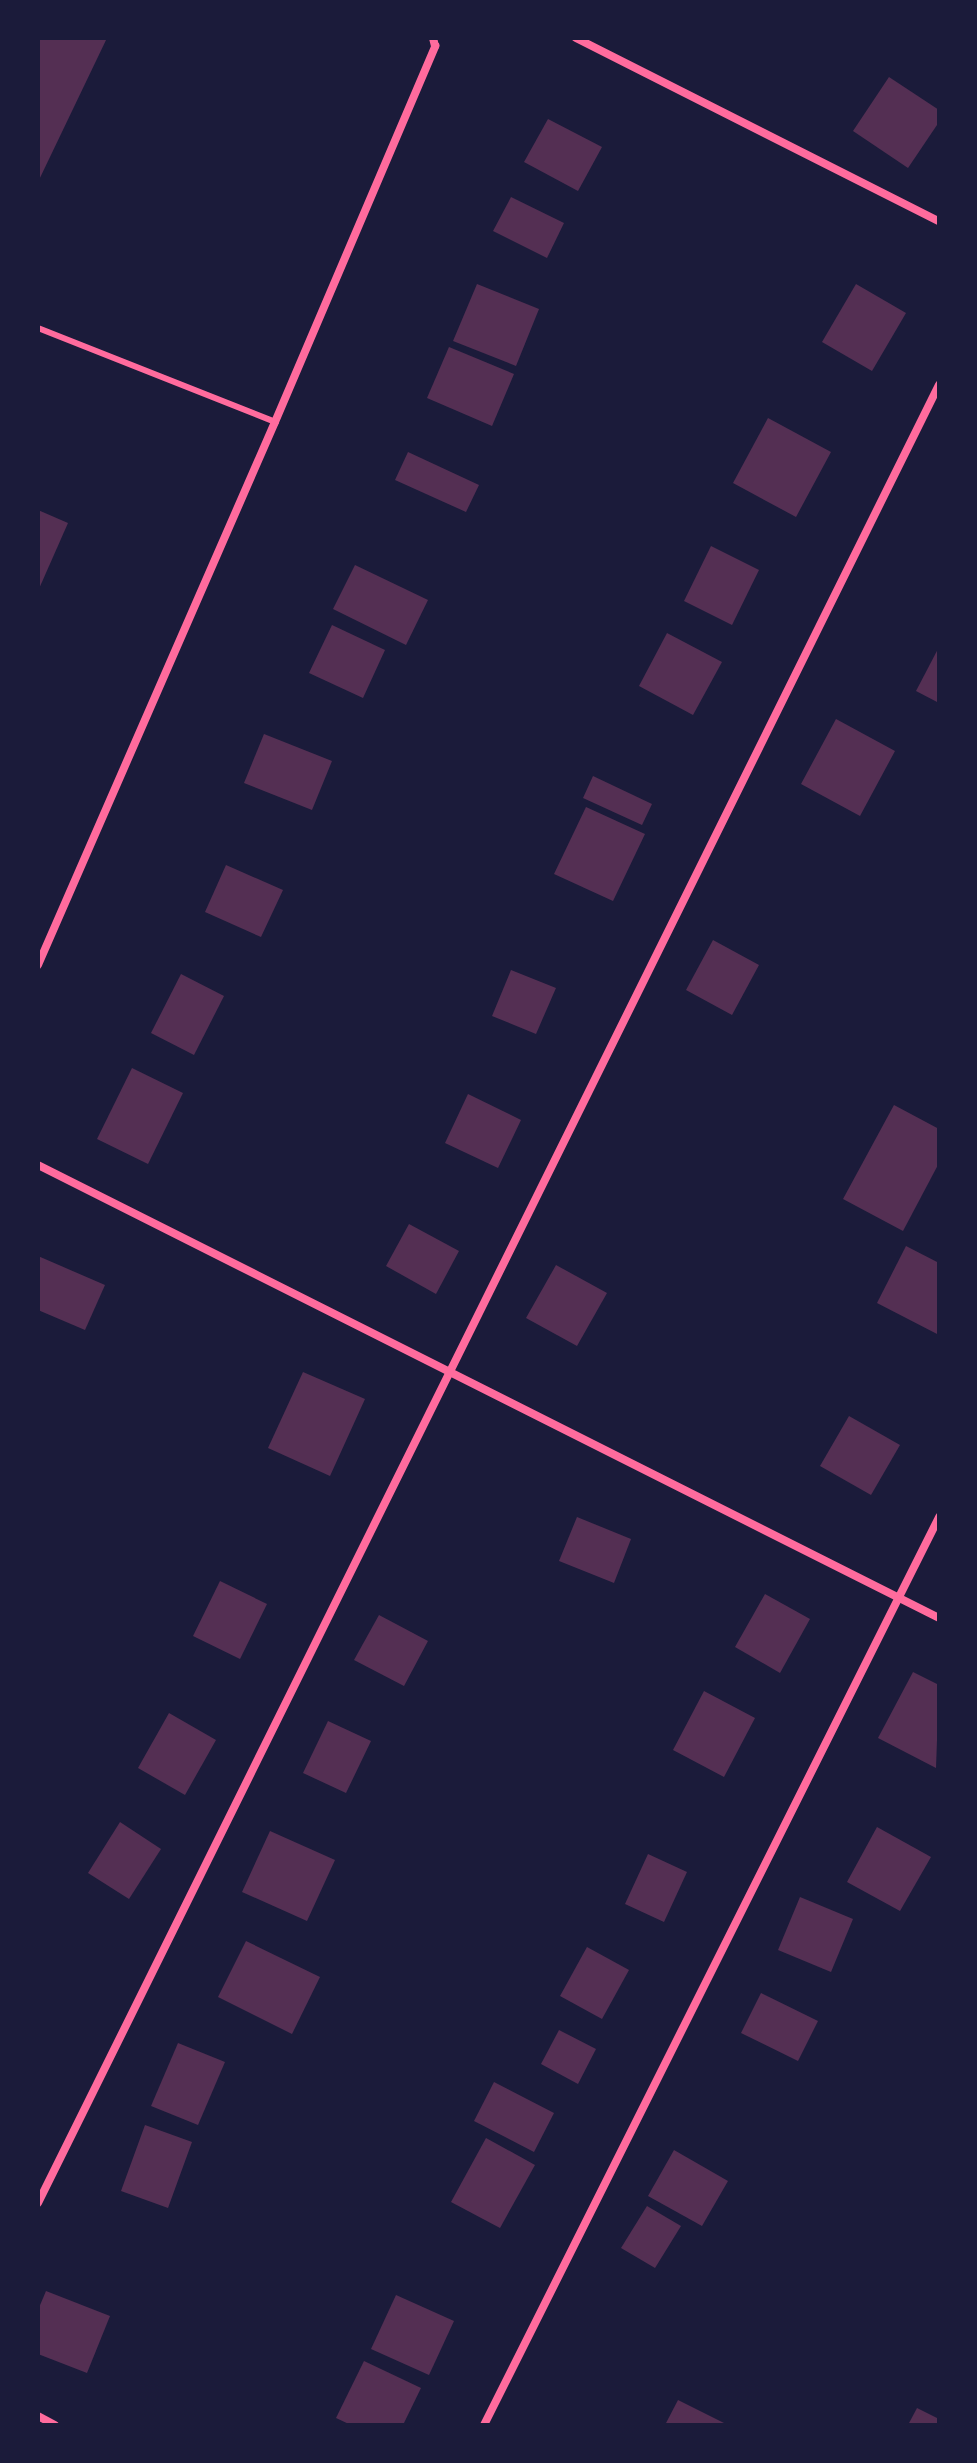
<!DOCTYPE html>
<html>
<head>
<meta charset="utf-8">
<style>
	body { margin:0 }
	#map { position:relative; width:977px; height:2463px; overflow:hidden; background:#1b1b3a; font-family:Rubik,sans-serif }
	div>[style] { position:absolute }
	.building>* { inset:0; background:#542f53 }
	.service>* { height:6px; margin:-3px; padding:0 3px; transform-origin:3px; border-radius:3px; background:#ff6b9d }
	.minor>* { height:8px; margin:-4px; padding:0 4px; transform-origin:4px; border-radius:4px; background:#ff6b9d }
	span { translate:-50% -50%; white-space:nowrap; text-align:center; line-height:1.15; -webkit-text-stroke:8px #1b1b3a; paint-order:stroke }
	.frame { position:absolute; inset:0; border:40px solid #1b1b3a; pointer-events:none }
</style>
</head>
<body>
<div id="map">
	<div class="building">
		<i style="clip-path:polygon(38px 38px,107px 38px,38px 182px)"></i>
		<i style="clip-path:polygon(889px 77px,939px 110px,939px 122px,908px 168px,853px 131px)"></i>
		<i style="clip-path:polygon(548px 119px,602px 147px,578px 191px,524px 162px)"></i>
		<i style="clip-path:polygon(511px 197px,564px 223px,547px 258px,493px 231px)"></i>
		<i style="clip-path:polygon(477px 284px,539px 309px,516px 366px,453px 341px)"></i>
		<i style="clip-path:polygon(856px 284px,906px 313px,872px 371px,822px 342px)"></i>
		<i style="clip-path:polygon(449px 347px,514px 374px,492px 426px,427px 398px)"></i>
		<i style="clip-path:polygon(768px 418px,831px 452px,796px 517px,733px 483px)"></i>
		<i style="clip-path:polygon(408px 452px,479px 485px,466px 512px,395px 480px)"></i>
		<i style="clip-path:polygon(38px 510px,68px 523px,38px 591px)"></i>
		<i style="clip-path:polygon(711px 546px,759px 570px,732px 625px,684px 601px)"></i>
		<i style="clip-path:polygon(355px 565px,428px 600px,406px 645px,333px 609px)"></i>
		<i style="clip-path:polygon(332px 625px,385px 650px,363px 698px,309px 673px)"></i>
		<i style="clip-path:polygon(667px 633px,722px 662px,693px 715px,639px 686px)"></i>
		<i style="clip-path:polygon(939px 647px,939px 703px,916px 691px)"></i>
		<i style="clip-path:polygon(836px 719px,895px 751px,860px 816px,801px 784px)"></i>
		<i style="clip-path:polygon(264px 734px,332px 761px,312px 810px,244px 783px)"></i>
		<i style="clip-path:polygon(593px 776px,652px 804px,642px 825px,583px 798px)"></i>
		<i style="clip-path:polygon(586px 807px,645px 834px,613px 901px,554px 874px)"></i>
		<i style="clip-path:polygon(226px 865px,283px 890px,261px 937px,205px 912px)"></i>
		<i style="clip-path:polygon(713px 940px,759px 965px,732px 1015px,686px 990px)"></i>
		<i style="clip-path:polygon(511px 970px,556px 988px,536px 1034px,492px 1016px)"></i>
		<i style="clip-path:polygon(181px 974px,224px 996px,194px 1055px,151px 1033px)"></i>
		<i style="clip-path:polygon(132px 1068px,183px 1093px,148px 1164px,97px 1139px)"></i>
		<i style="clip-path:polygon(468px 1094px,521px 1120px,498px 1168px,445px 1143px)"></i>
		<i style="clip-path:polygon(894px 1105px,939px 1129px,939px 1163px,903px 1231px,843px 1199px)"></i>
		<i style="clip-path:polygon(409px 1224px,459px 1251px,436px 1294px,386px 1266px)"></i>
		<i style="clip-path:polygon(906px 1246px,939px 1263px,939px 1335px,877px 1303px)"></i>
		<i style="clip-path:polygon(38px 1256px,105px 1285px,85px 1330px,38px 1310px)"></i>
		<i style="clip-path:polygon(556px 1265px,607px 1293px,577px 1346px,526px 1318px)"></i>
		<i style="clip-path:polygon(303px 1372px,365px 1399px,330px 1476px,268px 1448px)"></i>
		<i style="clip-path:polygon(849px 1416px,900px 1445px,871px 1495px,820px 1466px)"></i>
		<i style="clip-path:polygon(577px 1517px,631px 1539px,614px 1583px,559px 1561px)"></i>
		<i style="clip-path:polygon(220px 1581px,267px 1604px,240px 1659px,193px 1636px)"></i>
		<i style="clip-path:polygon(765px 1594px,810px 1619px,780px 1673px,735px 1647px)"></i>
		<i style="clip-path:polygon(379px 1615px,428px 1641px,404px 1686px,354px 1660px)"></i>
		<i style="clip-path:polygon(913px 1672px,939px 1685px,936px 1768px,878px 1738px)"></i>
		<i style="clip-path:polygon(704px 1691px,755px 1718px,724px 1777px,673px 1750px)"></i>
		<i style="clip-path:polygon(169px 1713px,216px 1740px,185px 1795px,138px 1768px)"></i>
		<i style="clip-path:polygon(328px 1721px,371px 1741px,346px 1793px,303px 1773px)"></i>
		<i style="clip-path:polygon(120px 1822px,161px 1849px,129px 1899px,88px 1873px)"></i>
		<i style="clip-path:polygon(877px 1827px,931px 1857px,900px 1911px,847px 1882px)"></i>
		<i style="clip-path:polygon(270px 1831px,335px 1860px,307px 1921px,242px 1892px)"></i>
		<i style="clip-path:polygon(648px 1854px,687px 1872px,664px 1922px,625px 1904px)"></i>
		<i style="clip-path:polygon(800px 1897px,853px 1919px,831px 1972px,778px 1950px)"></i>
		<i style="clip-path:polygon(246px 1941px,320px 1977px,292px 2034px,218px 1997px)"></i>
		<i style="clip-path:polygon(587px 1947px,629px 1970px,602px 2019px,560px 1996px)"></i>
		<i style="clip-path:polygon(761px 1993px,818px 2021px,798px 2061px,741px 2033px)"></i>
		<i style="clip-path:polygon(559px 2030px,596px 2049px,578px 2084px,541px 2064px)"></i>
		<i style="clip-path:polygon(178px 2043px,225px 2062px,198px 2125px,151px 2106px)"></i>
		<i style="clip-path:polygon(494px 2082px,554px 2113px,534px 2152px,474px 2121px)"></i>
		<i style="clip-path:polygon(145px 2125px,192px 2142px,168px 2208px,121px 2191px)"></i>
		<i style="clip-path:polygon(486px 2138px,535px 2165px,500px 2228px,451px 2202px)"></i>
		<i style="clip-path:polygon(674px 2150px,728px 2181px,702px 2226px,648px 2196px)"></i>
		<i style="clip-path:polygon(647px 2206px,681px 2226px,655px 2268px,621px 2248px)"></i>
		<i style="clip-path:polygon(46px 2291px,110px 2316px,87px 2373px,38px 2354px,38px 2310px)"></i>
		<i style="clip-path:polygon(396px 2295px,454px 2321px,429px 2375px,371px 2349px)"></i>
		<i style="clip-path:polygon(364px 2361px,421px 2388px,403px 2425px,351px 2425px,336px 2418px)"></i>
		<i style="clip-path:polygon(678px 2400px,728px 2425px,665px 2425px)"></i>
		<i style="clip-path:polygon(917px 2408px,939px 2419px,939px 2425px,908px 2425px)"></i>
	</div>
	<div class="service">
		<i style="left:38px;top:328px;width:255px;rotate:21.6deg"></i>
	</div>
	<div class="minor">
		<i style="left:576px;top:38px;width:407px;rotate:26.8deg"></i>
		<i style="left:38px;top:965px;width:592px;rotate:-66.42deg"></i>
		<i style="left:275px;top:422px;width:409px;rotate:-66.9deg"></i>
		<i style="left:435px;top:46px;width:8px;rotate:-104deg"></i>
		<i style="left:38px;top:1165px;width:1008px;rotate:26.69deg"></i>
		<i style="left:38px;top:2203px;width:2029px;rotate:-63.64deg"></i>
		<i style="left:38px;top:2416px;width:19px;rotate:28deg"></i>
		<i style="left:484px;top:2425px;width:1016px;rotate:-63.38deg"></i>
	</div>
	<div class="frame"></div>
</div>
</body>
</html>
